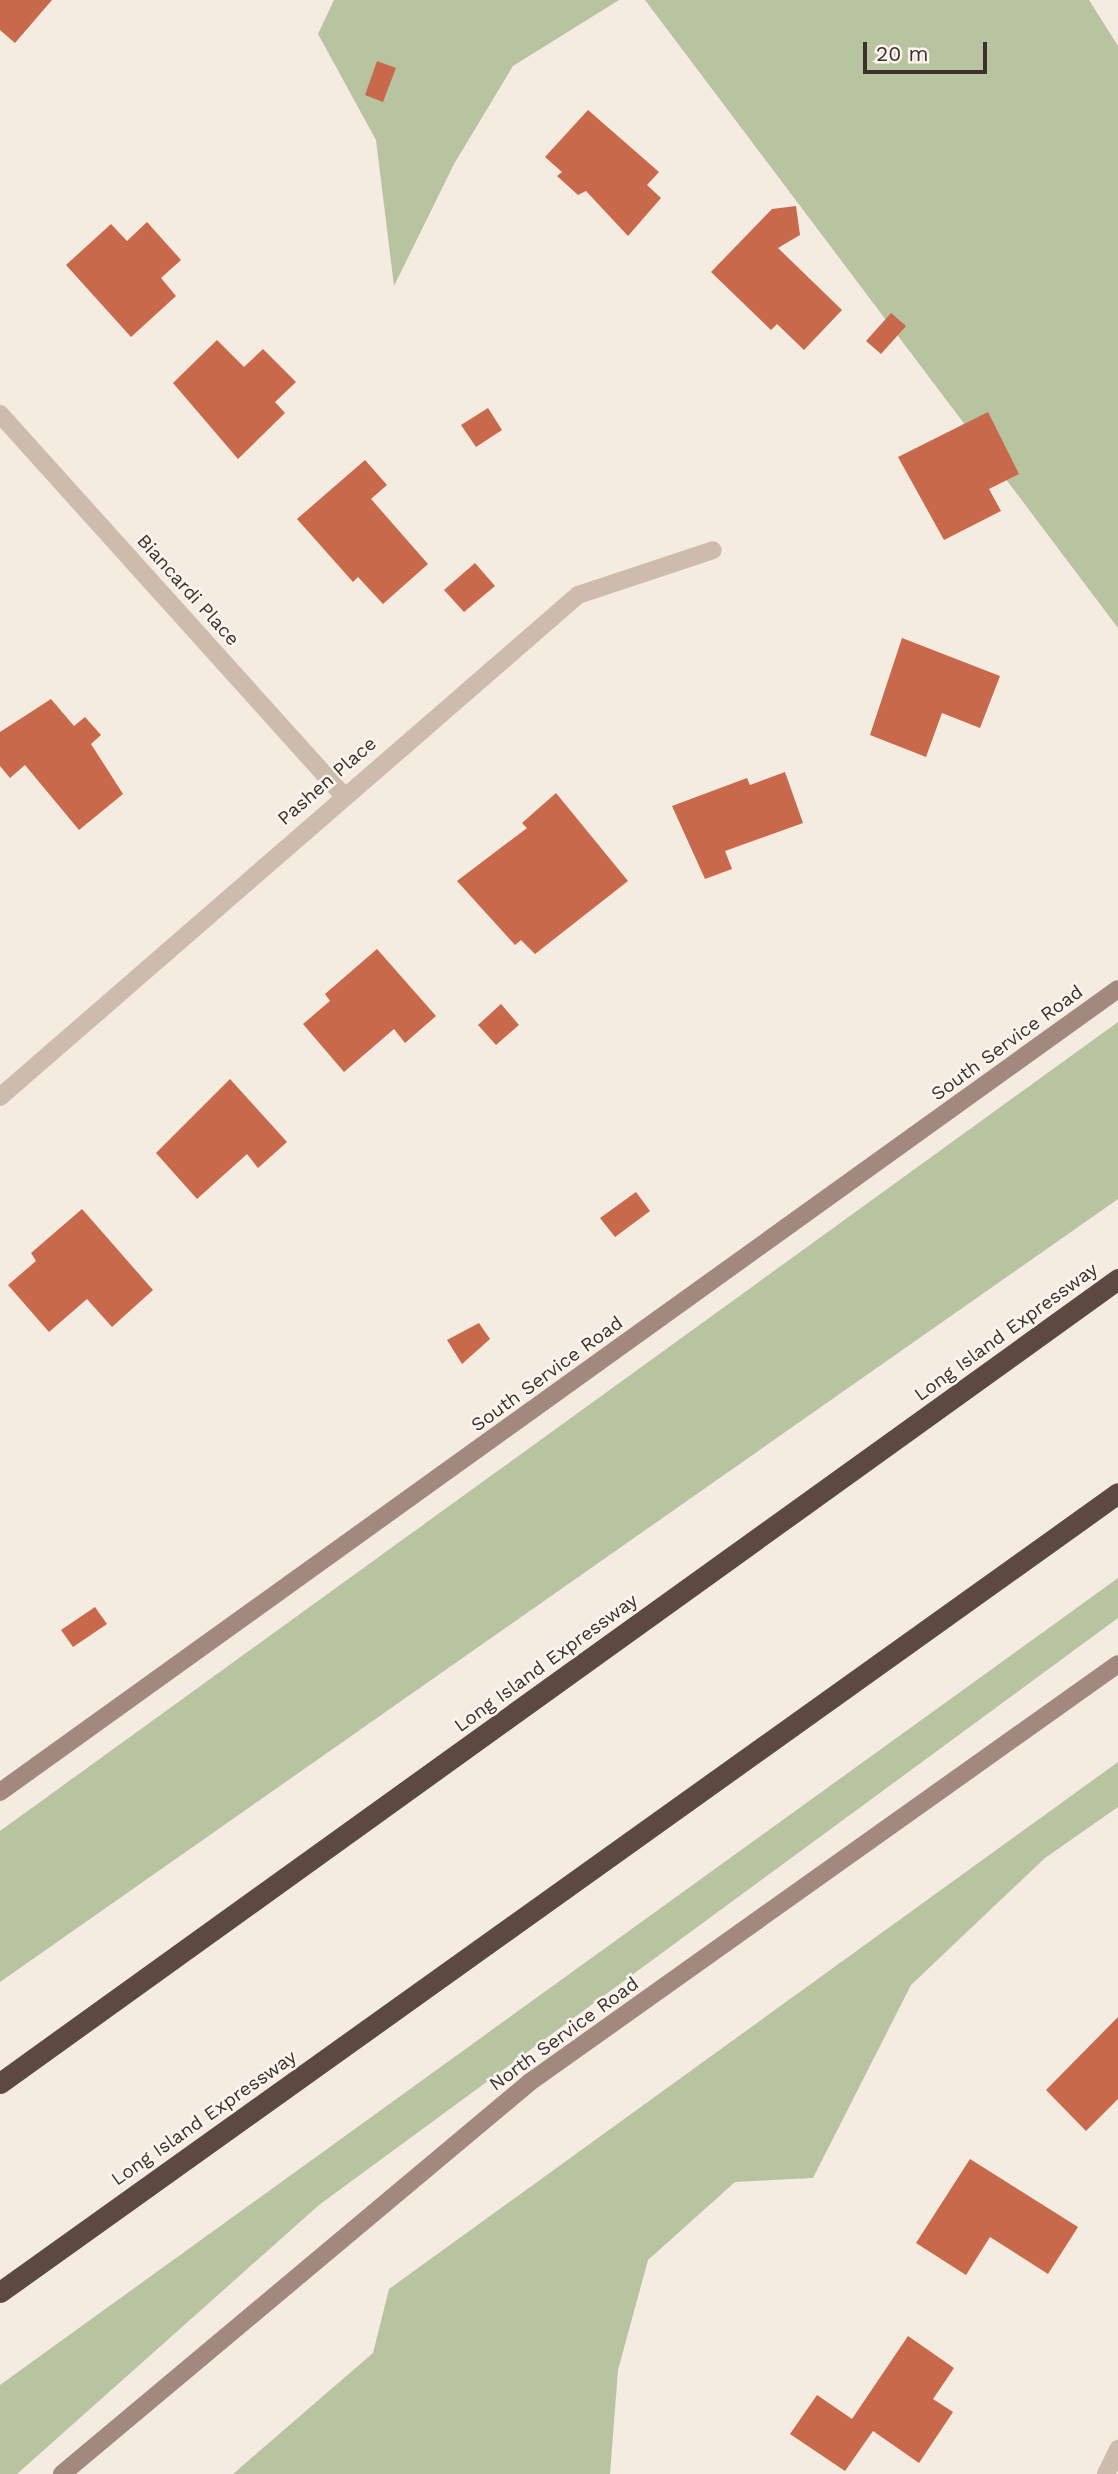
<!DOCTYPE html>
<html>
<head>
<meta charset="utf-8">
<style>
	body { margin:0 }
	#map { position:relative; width:1118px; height:2474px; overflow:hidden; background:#f4ebe1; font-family:"Work Sans",sans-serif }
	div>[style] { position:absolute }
	.green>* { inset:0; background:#b8c4a0 }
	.building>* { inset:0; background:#c8694b }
	.minor>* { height:18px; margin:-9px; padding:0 9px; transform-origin:9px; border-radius:9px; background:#cdbbac }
	.secondary>* { height:18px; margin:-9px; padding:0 9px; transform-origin:9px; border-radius:9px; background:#a18a7d }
	.motorway>* { height:21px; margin:-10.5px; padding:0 10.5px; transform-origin:10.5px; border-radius:10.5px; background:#5c4a42 }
	span { translate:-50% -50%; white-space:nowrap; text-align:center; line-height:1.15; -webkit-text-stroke:5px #fbf5ee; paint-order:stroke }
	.street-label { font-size:19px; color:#3b302b }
	.scale { position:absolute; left:863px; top:42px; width:124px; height:32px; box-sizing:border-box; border:4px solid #3b302b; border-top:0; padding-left:9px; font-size:21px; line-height:24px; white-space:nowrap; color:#3b302b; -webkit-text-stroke:5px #fbf5ee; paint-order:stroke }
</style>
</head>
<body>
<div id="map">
	<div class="green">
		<i style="clip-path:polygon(334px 0,619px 0,513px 66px,454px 164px,394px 286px,376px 140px,318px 34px)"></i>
		<i style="clip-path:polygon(645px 0,1089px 0,1118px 46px,1118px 628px)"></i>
		<i style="clip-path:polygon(1118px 1022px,1118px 1199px,0 1982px,0 1831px)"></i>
		<i style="clip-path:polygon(1118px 1578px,1118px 1618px,319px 2205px,17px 2474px,0 2474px,0 2385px)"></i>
		<i style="clip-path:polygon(1118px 1762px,1118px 1807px,1045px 1858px,911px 1985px,813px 2178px,735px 2182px,648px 2260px,618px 2370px,610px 2474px,233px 2474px,373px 2353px,389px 2289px)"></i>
	</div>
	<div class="building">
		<i style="clip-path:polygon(0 0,52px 0,15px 43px,0 30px)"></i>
		<i style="clip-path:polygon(377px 61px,396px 68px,383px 102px,365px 95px)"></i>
		<i style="clip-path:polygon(588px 110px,659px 172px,647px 185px,661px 198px,628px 236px,586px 191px,578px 195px,557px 176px,562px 172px,545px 157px)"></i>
		<i style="clip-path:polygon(796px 206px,800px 235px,778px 248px,842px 310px,804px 350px,777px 324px,771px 330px,711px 272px,772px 209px)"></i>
		<i style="clip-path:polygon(147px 222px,181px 260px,161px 278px,176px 296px,131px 337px,66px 265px,111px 224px,127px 241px)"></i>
		<i style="clip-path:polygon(891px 313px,906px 326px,881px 354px,866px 341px)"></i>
		<i style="clip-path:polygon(217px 340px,244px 367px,263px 349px,296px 382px,275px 402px,285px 413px,238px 459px,173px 383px)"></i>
		<i style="clip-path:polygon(488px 408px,502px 430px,476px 447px,461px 425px)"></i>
		<i style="clip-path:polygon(988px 412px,1019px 474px,989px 489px,1001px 511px,944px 540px,898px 457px)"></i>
		<i style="clip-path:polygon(365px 460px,387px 485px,371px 499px,428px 564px,383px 604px,358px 577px,353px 582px,297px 519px)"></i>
		<i style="clip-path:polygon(475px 563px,495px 586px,464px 612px,444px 590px)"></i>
		<i style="clip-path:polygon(902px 638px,1000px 676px,980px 728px,942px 713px,926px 757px,870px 735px)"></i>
		<i style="clip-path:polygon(51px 699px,74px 726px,85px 717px,101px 735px,91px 744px,123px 794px,79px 830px,25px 765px,10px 778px,0 766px,0 732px)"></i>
		<i style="clip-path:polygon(785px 772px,803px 823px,725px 851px,732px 869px,705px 879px,672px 806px,747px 778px,750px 785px)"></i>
		<i style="clip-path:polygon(556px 793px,628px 881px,535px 954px,521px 940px,515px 945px,457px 881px,527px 828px,522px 823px)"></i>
		<i style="clip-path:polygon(377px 949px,436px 1016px,405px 1043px,394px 1029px,344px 1072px,303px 1024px,330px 1001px,325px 994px)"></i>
		<i style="clip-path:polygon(501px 1004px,519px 1025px,496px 1045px,478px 1025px)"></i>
		<i style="clip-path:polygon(230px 1079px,287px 1142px,258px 1168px,247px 1154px,197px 1199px,156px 1153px)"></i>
		<i style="clip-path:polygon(636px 1192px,650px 1211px,615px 1237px,600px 1218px)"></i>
		<i style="clip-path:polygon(82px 1209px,153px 1290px,112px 1327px,87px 1299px,49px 1332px,8px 1285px,36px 1261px,31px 1253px)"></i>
		<i style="clip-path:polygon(479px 1323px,490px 1339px,462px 1364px,447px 1340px)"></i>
		<i style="clip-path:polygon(95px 1607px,107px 1624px,73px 1647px,61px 1630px)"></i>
		<i style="clip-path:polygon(1118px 2017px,1118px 2099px,1086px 2131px,1046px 2090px)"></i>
		<i style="clip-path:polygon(970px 2159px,1078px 2227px,1048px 2274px,990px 2237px,966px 2275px,916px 2243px)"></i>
		<i style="clip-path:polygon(908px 2336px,954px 2368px,933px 2399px,953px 2412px,919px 2463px,873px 2431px,845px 2471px,790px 2434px,817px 2395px,852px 2419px)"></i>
	</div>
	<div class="minor">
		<i style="left:0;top:414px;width:513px;rotate:48deg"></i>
		<i style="left:0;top:1097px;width:766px;rotate:-40.97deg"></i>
		<i style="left:578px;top:595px;width:142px;rotate:-18.4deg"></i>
		<i style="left:1106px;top:2474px;width:28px;rotate:-64deg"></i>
	</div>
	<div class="secondary">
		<i style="left:0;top:1792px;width:1376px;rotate:-35.69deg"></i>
		<i style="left:62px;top:2474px;width:610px;rotate:-39.95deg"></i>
		<i style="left:530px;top:2082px;width:721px;rotate:-35.41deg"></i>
	</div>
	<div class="motorway">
		<i style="left:0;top:2083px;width:1377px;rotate:-35.72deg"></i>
		<i style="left:0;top:2292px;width:1374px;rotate:-35.55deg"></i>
	</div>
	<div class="street-label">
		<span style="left:188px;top:590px;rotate:48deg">Biancardi Place</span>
		<span style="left:327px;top:781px;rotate:-41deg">Pashen Place</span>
		<span style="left:1007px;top:1043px;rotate:-36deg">South Service Road</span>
		<span style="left:1006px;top:1332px;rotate:-36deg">Long Island Expressway</span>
		<span style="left:547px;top:1374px;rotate:-36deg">South Service Road</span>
		<span style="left:546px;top:1663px;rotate:-36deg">Long Island Expressway</span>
		<span style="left:564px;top:2034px;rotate:-36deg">North Service Road</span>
		<span style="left:204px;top:2118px;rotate:-35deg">Long Island Expressway</span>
	</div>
	<div class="scale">20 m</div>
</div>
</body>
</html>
